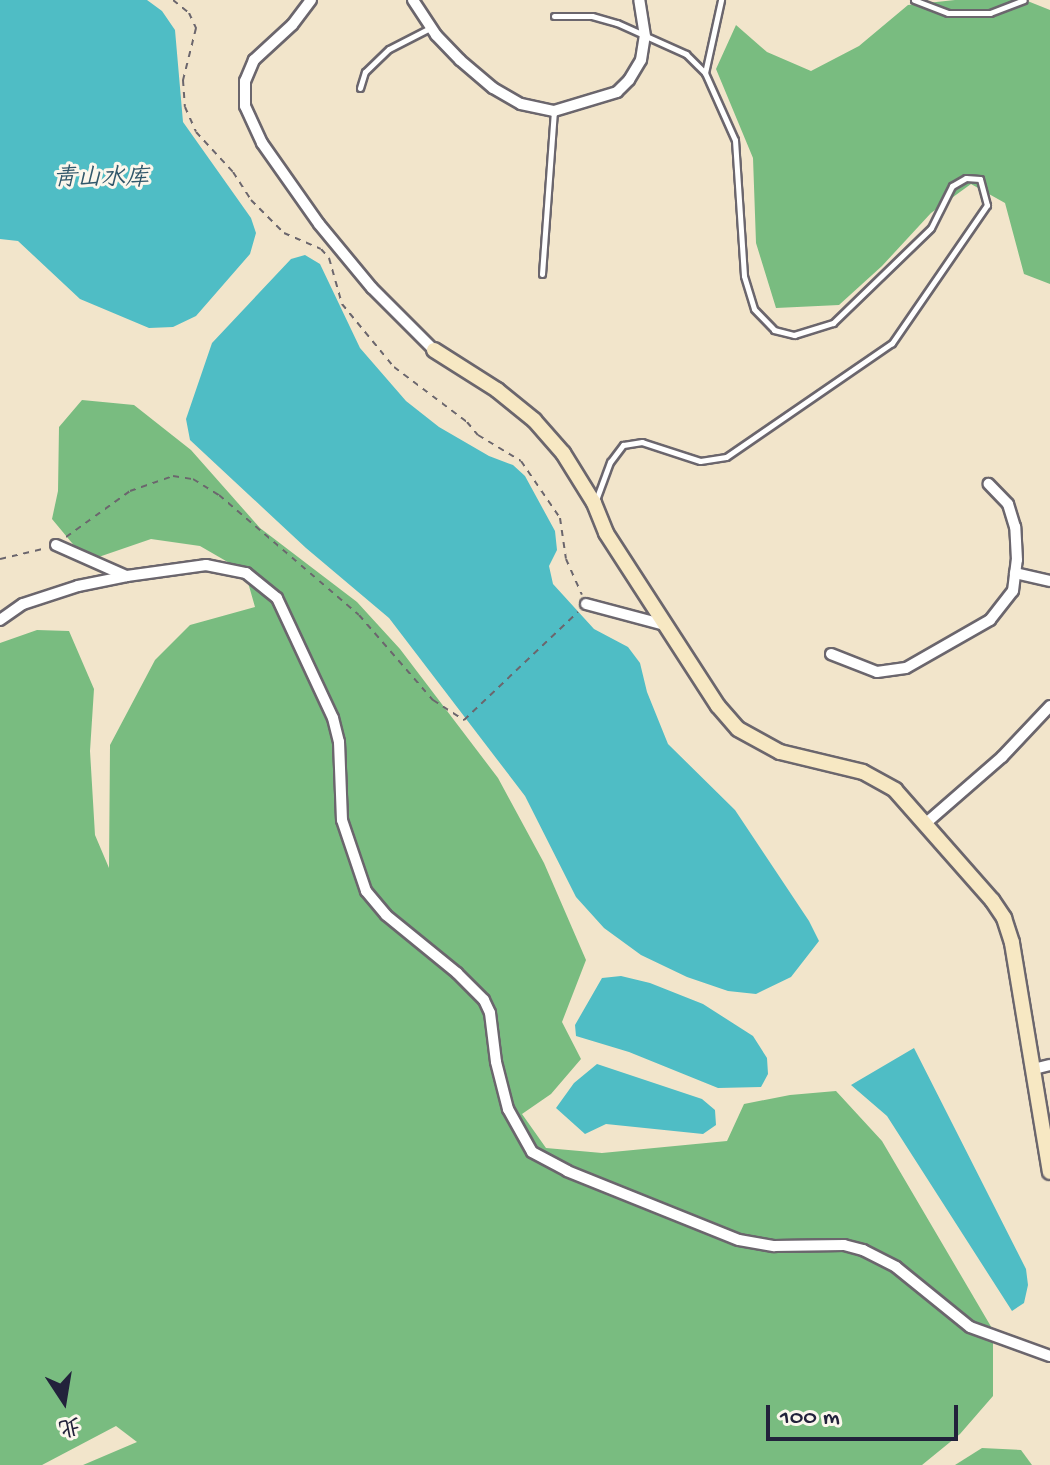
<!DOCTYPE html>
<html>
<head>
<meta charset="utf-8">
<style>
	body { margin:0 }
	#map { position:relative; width:1050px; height:1465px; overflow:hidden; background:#f2e5cb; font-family:"Gochi Hand","LXGW WenKai TC",sans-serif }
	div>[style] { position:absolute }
	.forest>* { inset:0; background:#79bc80 }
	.water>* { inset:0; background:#4fbdc5 }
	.path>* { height:2px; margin-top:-1px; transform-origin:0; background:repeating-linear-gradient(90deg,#6b666d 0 6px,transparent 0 12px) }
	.roads { filter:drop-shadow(2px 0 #6b666d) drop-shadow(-2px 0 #6b666d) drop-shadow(0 2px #6b666d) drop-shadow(0 -2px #6b666d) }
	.lane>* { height:5px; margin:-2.5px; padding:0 2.5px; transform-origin:2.5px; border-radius:2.5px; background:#fff }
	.street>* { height:10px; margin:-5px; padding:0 5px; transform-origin:5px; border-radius:5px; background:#fff }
	.secondary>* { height:14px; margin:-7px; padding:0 7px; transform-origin:7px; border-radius:7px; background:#f7e8c3 }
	span { translate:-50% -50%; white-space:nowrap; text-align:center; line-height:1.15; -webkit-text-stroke:6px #fbf7ec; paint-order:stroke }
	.water-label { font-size:24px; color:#32586b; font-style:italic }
	.north { position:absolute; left:24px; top:1361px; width:80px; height:80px; -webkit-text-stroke:6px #fbf7ec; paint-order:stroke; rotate:168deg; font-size:22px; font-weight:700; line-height:32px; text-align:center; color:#22223b }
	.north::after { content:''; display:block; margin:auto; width:28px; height:36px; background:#22223b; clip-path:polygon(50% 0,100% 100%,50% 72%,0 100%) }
	.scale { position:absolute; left:766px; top:1405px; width:192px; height:36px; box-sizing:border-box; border:4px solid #22223b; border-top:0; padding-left:10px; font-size:24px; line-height:28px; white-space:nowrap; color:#22223b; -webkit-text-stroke:6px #fbf7ec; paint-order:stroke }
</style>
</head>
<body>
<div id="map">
	<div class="forest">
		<i style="clip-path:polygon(955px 0,1025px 0,1050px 10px,1050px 284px,1024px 274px,1005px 203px,971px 184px,931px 213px,882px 266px,839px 305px,776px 308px,756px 243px,753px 158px,716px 69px,736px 25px,767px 52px,811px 71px,859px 46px,908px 5px)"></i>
		<i style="clip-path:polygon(82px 400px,134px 405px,191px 450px,260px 528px,357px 602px,400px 649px,498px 778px,544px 863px,586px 960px,562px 1022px,581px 1059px,551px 1094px,522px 1114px,546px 1148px,602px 1153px,727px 1141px,744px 1104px,790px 1095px,836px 1091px,882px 1141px,993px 1330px,993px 1396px,960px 1434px,922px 1465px,83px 1465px,137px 1442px,116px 1426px,42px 1465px,0 1465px,0 643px,37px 630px,69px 631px,94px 689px,90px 751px,95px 835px,109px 868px,110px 745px,155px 660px,190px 625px,255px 607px,245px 572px,200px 546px,151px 539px,87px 561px,52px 519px,58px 491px,59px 427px)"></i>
		<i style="clip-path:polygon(982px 1448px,1021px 1450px,1032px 1465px,955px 1465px)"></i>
	</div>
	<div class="water">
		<i style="clip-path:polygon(0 0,147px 0,162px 11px,175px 30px,183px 122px,251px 218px,256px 233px,250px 254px,196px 316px,173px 327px,149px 328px,80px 299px,18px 241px,0 239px)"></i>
		<i style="clip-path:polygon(305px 255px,320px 264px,360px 348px,406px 401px,439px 427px,489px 456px,513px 465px,525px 476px,555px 531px,557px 550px,549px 566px,553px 584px,594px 629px,628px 647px,640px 663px,647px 692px,668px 744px,735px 810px,809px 921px,819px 941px,791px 977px,756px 994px,728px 991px,687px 977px,641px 955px,604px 928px,576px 897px,525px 796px,389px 618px,306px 548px,190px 440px,186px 419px,212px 343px,291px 259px)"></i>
		<i style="clip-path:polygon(621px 976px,650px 983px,703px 1004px,753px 1036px,767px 1058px,768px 1074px,761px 1087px,718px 1088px,629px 1052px,576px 1036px,575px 1025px,602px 978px)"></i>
		<i style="clip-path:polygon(914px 1048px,1026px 1269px,1028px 1285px,1024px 1303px,1012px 1311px,887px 1116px,851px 1085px)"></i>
		<i style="clip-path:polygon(597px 1064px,702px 1099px,715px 1110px,716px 1125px,703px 1134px,606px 1124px,585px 1134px,556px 1108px,574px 1083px)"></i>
	</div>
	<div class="path">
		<i style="left:173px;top:0;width:21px;rotate:39deg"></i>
		<i style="left:189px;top:13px;width:17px;rotate:65deg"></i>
		<i style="left:196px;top:28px;width:54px;rotate:104deg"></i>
		<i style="left:183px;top:80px;width:27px;rotate:86deg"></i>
		<i style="left:185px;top:107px;width:27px;rotate:66deg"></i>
		<i style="left:196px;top:132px;width:54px;rotate:47.2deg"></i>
		<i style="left:233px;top:172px;width:33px;rotate:57deg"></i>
		<i style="left:251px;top:200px;width:47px;rotate:45deg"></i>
		<i style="left:284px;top:233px;width:40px;rotate:23.4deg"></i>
		<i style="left:321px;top:249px;width:12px;rotate:48deg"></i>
		<i style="left:329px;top:258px;width:48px;rotate:74.2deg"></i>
		<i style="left:342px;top:304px;width:82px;rotate:50.5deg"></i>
		<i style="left:394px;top:367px;width:91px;rotate:37deg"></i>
		<i style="left:467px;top:422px;width:17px;rotate:50deg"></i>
		<i style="left:478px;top:435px;width:50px;rotate:31.2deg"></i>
		<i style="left:521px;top:461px;width:69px;rotate:55.6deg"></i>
		<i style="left:560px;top:518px;width:41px;rotate:81.7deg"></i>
		<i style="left:566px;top:559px;width:39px;rotate:66deg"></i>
		<i style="left:66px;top:537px;width:79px;rotate:-35.7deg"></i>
		<i style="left:130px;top:491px;width:46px;rotate:-19.2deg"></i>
		<i style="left:173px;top:476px;width:20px;rotate:9deg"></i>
		<i style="left:193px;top:479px;width:31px;rotate:32deg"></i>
		<i style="left:219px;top:495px;width:184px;rotate:40.6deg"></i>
		<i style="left:359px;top:615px;width:113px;rotate:49deg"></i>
		<i style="left:433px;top:700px;width:37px;rotate:33deg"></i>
		<i style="left:464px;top:720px;width:157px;rotate:-43.5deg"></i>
		<i style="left:0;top:559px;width:48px;rotate:-13.2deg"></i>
	</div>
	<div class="roads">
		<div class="lane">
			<i style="left:914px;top:0;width:36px;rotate:21deg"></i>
			<i style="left:948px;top:13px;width:42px"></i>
			<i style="left:990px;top:13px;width:36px;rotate:-21deg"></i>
			<i style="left:554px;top:16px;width:38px"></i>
			<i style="left:592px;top:16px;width:26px;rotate:16deg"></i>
			<i style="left:617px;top:23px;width:76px;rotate:24.2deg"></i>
			<i style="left:686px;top:54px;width:27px;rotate:45deg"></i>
			<i style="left:705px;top:73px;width:73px;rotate:65.9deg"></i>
			<i style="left:735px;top:140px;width:136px;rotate:86.2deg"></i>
			<i style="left:744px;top:276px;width:34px;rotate:73deg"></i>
			<i style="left:754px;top:309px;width:29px;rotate:46deg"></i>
			<i style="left:774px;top:330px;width:21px;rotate:14deg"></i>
			<i style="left:794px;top:335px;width:41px;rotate:-17.1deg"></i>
			<i style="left:833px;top:323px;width:136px;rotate:-44.1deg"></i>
			<i style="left:931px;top:228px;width:47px;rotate:-63.4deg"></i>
			<i style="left:952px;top:186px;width:16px;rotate:-30deg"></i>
			<i style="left:966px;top:178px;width:14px;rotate:4deg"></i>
			<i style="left:980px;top:179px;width:27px;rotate:75deg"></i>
			<i style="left:987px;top:205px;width:168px;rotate:124.5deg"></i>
			<i style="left:892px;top:343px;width:201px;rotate:145.5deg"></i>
			<i style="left:726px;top:457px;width:26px;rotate:171deg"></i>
			<i style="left:700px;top:461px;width:61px;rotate:-161.9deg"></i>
			<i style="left:642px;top:442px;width:19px;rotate:171deg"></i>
			<i style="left:623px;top:445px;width:21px;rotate:127deg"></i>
			<i style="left:610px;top:462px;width:40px;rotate:110.2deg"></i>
			<i style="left:705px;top:73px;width:75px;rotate:-77.6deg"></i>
			<i style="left:360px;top:88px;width:17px;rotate:-73deg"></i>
			<i style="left:365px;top:72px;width:33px;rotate:-44deg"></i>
			<i style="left:389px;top:49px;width:46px;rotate:-27.1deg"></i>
			<i style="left:542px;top:274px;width:162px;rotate:-85.8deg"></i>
		</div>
		<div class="street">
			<i style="left:311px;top:0;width:31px;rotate:127deg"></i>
			<i style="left:292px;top:25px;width:52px;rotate:137.4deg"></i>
			<i style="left:254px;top:60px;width:23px;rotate:113deg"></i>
			<i style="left:245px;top:81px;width:25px;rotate:90deg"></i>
			<i style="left:245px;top:106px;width:41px;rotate:65.3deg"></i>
			<i style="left:262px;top:143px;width:99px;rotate:54.9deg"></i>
			<i style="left:319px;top:224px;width:83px;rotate:50.4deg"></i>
			<i style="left:372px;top:288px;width:88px;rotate:45deg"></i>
			<i style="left:413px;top:0;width:42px;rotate:56.7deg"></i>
			<i style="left:436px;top:35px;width:35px;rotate:46deg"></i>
			<i style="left:460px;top:60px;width:43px;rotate:40.3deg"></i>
			<i style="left:493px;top:88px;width:32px;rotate:30deg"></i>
			<i style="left:521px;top:104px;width:34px;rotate:12deg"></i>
			<i style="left:554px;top:111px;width:66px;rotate:-16.8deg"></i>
			<i style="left:617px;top:92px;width:17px;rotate:-45deg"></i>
			<i style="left:629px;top:80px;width:23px;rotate:-59deg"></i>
			<i style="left:641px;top:60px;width:24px;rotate:-81deg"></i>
			<i style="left:645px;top:36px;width:36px;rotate:-99deg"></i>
			<i style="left:56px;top:545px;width:77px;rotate:23.9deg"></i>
			<i style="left:1015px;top:573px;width:36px;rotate:13deg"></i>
			<i style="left:586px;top:604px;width:82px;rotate:14.9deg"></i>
			<i style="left:0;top:620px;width:28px;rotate:-35deg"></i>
			<i style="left:23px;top:604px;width:58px;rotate:-18.1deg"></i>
			<i style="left:78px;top:586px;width:50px;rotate:-11.5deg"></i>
			<i style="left:127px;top:576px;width:80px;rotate:-7.9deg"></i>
			<i style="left:206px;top:565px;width:41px;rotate:11.3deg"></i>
			<i style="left:246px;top:573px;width:40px;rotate:39deg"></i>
			<i style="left:277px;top:598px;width:132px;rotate:65deg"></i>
			<i style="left:333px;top:718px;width:25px;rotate:76deg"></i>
			<i style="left:339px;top:742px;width:78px;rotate:87.8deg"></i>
			<i style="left:342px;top:820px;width:75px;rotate:71.3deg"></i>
			<i style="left:366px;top:891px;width:31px;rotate:50deg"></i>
			<i style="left:386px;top:915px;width:92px;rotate:39.2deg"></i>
			<i style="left:457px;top:973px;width:38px;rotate:45deg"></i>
			<i style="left:484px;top:1000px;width:14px;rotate:65deg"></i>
			<i style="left:490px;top:1013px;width:49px;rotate:83deg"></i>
			<i style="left:496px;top:1062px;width:49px;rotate:75.7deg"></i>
			<i style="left:508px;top:1109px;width:49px;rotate:60.8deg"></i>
			<i style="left:532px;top:1152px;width:40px;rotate:28deg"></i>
			<i style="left:567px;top:1171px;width:185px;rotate:21.9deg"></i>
			<i style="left:739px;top:1240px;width:36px;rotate:10deg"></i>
			<i style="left:774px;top:1246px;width:70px;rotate:-0.8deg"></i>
			<i style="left:844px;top:1245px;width:20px;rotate:15deg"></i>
			<i style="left:863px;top:1250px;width:37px;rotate:27deg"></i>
			<i style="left:896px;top:1267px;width:95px;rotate:39deg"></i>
			<i style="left:970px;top:1327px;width:85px;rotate:19.9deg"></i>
			<i style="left:831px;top:654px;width:49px;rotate:21.4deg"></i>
			<i style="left:877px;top:672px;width:29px;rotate:-8deg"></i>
			<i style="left:906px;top:668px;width:97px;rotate:-29.7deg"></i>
			<i style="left:990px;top:620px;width:37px;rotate:-52deg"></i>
			<i style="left:1013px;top:591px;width:31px;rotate:-83deg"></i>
			<i style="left:1017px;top:560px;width:33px;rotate:-93deg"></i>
			<i style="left:1015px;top:527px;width:24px;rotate:-107deg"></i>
			<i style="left:1008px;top:504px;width:28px;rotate:-134deg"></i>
			<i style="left:925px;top:824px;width:102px;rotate:-41deg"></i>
			<i style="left:1002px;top:757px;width:70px;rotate:-46.7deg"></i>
			<i style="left:1034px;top:1069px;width:16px;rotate:-14deg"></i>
		</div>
		<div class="secondary">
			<i style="left:434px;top:350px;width:75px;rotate:32.4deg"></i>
			<i style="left:497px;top:390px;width:48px;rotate:39deg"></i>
			<i style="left:534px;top:420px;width:44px;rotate:48.7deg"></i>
			<i style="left:563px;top:453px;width:59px;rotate:58.2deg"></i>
			<i style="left:594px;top:503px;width:32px;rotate:68deg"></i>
			<i style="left:606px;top:533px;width:206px;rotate:57.1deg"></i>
			<i style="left:718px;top:706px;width:30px;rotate:49deg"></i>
			<i style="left:738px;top:729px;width:48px;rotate:28.7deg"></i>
			<i style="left:780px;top:752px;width:85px;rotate:13.5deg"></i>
			<i style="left:863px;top:772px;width:37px;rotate:29deg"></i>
			<i style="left:895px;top:790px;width:147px;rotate:48.6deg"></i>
			<i style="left:992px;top:900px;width:22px;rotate:56deg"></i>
			<i style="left:1004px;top:918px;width:26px;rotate:72deg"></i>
			<i style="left:1012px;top:943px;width:232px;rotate:80.6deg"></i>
		</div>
	</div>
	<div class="water-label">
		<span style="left:101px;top:180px">青山水库</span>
	</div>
	<div class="north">北</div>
	<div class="scale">100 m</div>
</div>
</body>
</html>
